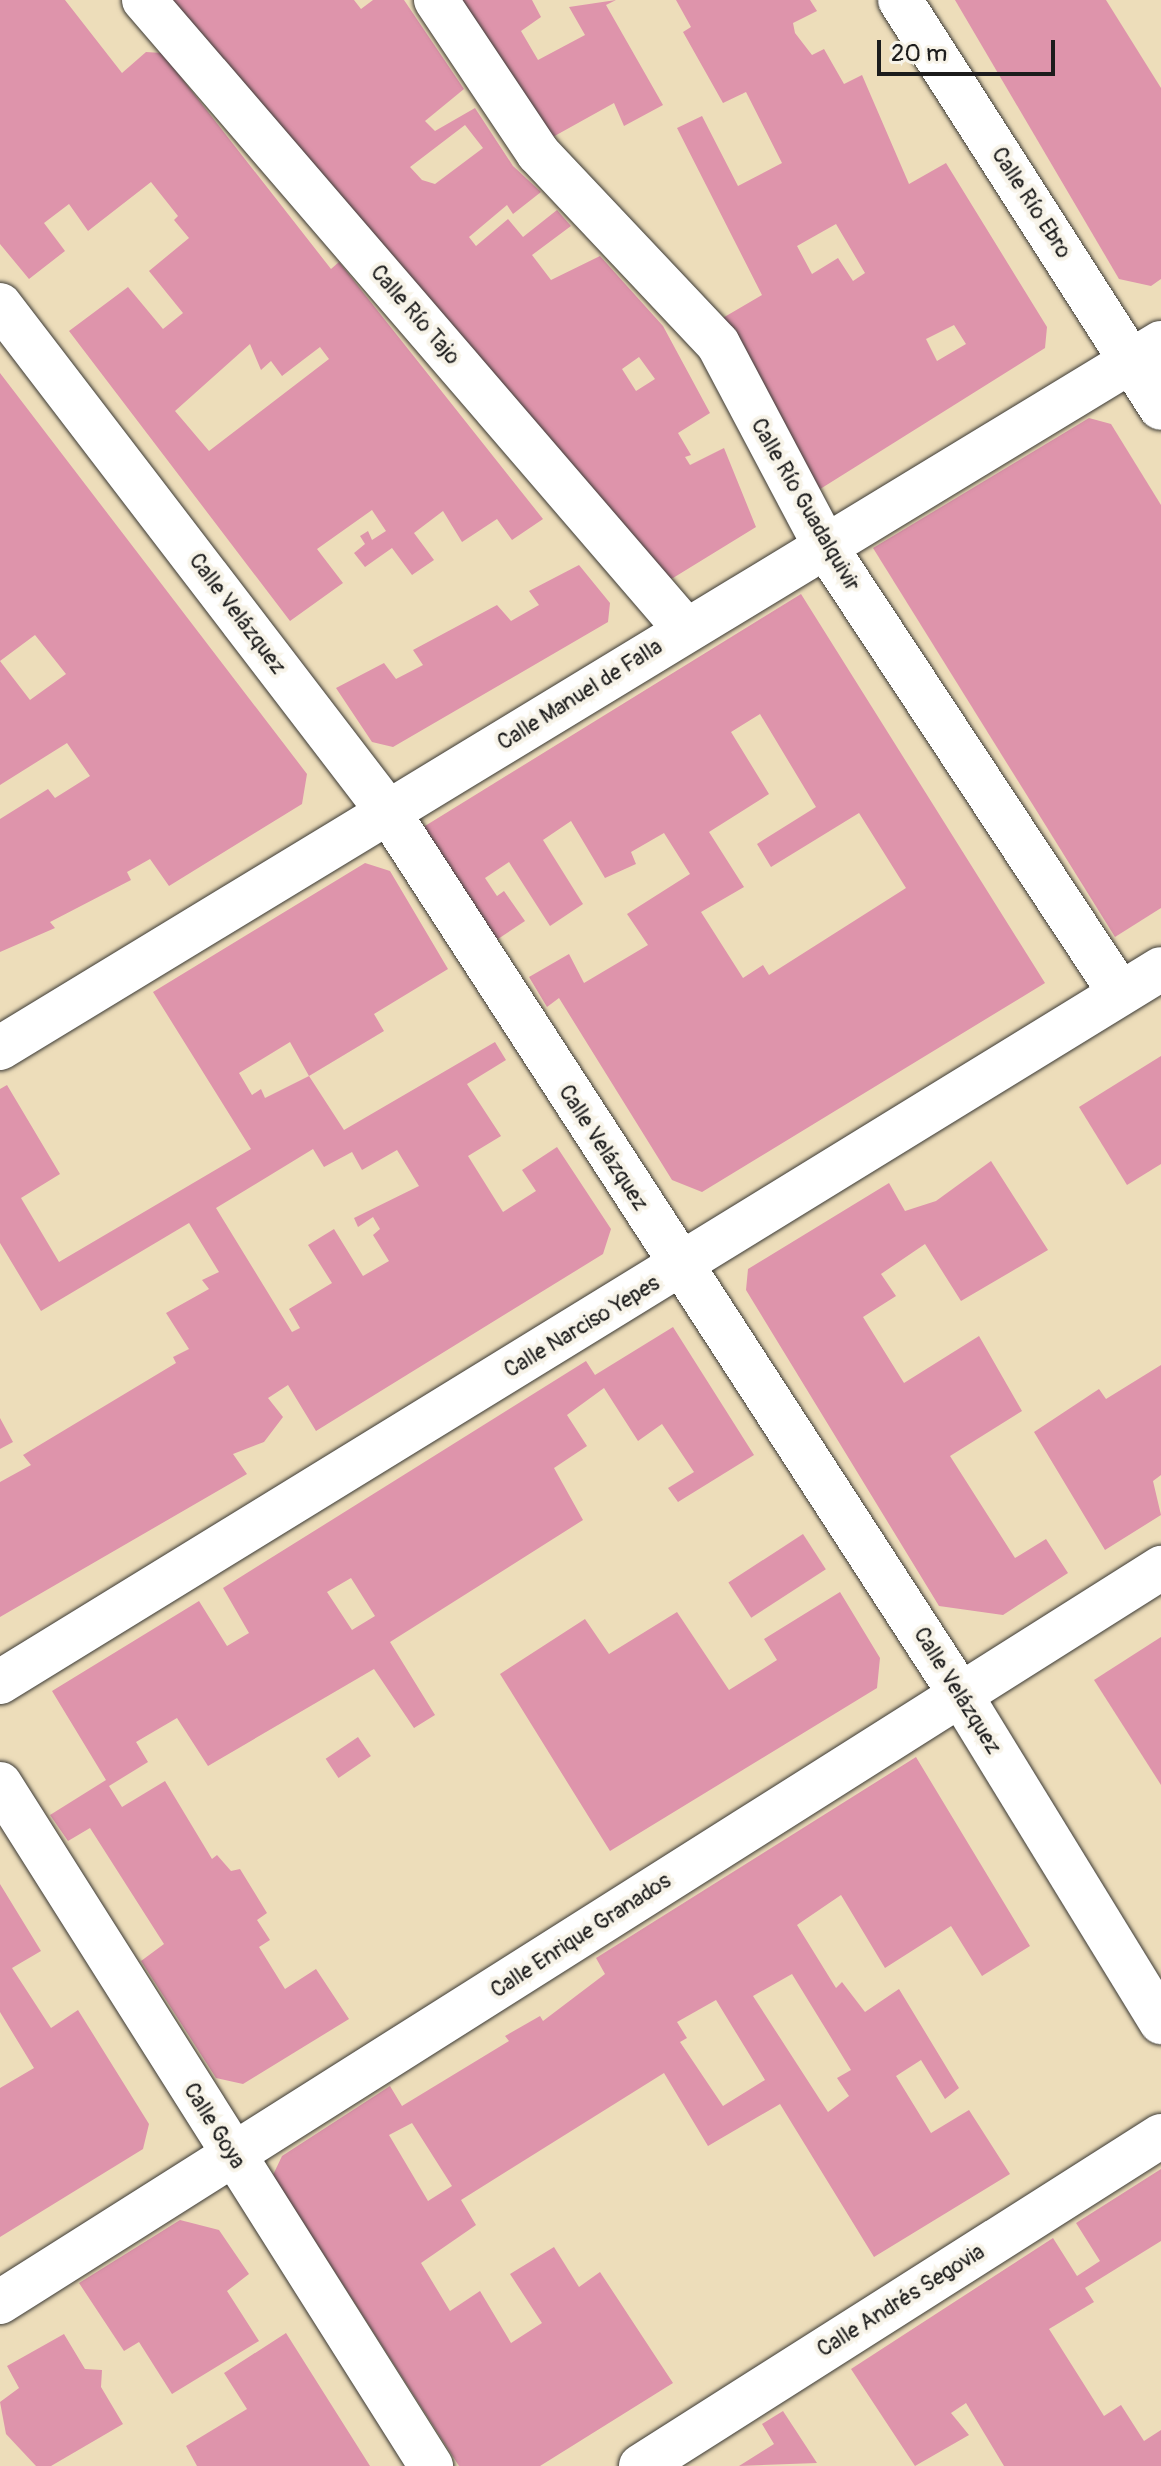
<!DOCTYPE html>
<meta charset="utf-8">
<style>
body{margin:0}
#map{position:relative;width:1161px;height:2466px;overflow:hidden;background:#edddba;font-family:Pangolin,sans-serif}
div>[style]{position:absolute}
.building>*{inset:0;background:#de94ab;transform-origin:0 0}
.roads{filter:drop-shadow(0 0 2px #3b3934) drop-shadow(0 0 2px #3b3934)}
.minor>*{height:44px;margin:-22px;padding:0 22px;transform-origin:22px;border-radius:22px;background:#fff}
span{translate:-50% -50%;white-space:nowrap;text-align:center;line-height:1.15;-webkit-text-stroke:8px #f7f3e8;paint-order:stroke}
.street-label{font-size:22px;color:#1c1c1c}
.scale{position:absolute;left:877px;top:40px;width:178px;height:36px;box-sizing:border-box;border:4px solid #1c1c1c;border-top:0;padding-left:10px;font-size:24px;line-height:28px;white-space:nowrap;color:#1c1c1c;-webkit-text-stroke:6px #f7f3e8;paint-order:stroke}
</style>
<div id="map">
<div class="building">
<i style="clip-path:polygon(evenodd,0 0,65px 0,122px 73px,146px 52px,162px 53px,331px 269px,339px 262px,543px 519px,512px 540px,497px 519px,462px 542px,443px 511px,414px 533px,434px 560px,412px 575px,392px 548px,365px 567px,354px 553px,365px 544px,360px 536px,368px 531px,372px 540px,386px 531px,372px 510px,317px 549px,343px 583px,290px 621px,69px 331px,128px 287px,163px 329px,183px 313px,149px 271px,189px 238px,174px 220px,178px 216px,151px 182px,88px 231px,69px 204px,44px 223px,65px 251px,29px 279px,0 244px,0 0,250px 344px,261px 370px,271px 361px,282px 376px,320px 347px,329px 359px,209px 451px,175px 411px,250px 344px)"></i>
<i style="clip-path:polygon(evenodd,171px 0,354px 0,361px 9px,373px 0,404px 0,464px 89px,425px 121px,435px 131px,475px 108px,513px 166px,541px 192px,513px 214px,507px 205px,469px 237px,476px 246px,508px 219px,523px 237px,557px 210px,571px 226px,532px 255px,551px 280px,600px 256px,663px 326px,710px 413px,678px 433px,691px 455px,685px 457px,690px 465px,724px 448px,756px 527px,673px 578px,656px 580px,171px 0,465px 125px,483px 148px,435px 184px,422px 180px,410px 167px,465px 125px,171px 0,639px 357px,655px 379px,636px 391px,622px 369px,639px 357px)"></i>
<i style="clip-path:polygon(449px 0,532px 0,541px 17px,521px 31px,538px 60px,585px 35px,569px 7px,616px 0,606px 5px,663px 105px,624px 126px,614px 103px,542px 143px)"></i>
<i style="clip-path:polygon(evenodd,676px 0,810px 0,817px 11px,793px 23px,795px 33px,812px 55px,824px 49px,844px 84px,862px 75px,909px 184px,946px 163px,1047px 327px,1045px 348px,817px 491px,721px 319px,762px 295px,677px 128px,702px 116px,738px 186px,782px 163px,746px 92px,723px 103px,683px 32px,691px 27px,676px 0,836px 224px,865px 273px,853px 281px,838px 258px,812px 274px,797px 246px,836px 224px,676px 0,954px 325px,966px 344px,937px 361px,926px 339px,954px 325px)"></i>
<i style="clip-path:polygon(955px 0,1106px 0,1161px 88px,1161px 279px,1151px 286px,1119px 279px)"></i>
<i style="clip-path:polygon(evenodd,0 373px,307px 774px,302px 804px,169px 886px,150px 859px,127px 872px,131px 880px,50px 922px,55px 928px,0 952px,0 819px,48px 789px,55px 798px,90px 776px,67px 743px,0 785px,0 373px,35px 635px,66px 674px,30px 700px,0 661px,35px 635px)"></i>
<i style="clip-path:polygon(1089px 418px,1111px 424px,1161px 505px,1161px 908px,1115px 937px,873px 548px)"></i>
<i style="clip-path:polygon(579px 565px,610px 603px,608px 622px,393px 747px,372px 742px,336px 688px,384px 663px,396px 679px,423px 665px,413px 650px,497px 605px,511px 621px,539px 605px,529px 591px)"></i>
<i style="clip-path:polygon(evenodd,801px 594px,1045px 983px,702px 1192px,672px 1180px,559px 998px,547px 1007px,529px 977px,569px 954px,584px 983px,648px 945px,627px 914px,690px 874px,664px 833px,631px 852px,636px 864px,605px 878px,571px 821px,543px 840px,583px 904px,550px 926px,509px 862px,485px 878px,497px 896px,504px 891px,525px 921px,483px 949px,420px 844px,425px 826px,801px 594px,760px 714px,816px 807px,757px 844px,771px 867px,859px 813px,906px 888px,769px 975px,763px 965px,743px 978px,701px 912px,744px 887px,709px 832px,769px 794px,731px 732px,760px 714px)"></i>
<i style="clip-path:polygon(evenodd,365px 863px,390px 871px,448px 969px,374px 1014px,384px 1031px,309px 1076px,344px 1130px,495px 1042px,506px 1060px,467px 1084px,501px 1136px,468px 1156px,503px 1212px,536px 1191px,522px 1170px,557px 1147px,611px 1229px,603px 1254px,316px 1431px,288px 1385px,268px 1398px,283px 1417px,264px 1442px,233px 1454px,247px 1474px,0 1617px,0 1482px,31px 1465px,23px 1455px,176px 1363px,173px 1357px,189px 1349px,166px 1313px,209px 1289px,202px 1280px,219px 1272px,189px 1223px,41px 1311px,0 1243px,0 1089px,7px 1085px,60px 1174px,21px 1198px,59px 1262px,251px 1149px,153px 992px,365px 863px,290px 1042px,309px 1076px,265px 1098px,261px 1089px,252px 1095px,239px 1073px,290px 1042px,365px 863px,313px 1149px,324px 1167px,352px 1152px,362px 1170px,397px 1150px,419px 1186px,354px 1218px,358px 1227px,373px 1217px,380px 1229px,373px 1235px,389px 1261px,363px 1276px,334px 1229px,308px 1245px,332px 1283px,289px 1309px,300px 1328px,292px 1332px,216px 1208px,313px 1149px)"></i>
<i style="clip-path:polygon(1161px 1056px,1161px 1164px,1127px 1185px,1079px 1107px)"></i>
<i style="clip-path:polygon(991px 1161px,1048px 1250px,961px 1301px,925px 1244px,881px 1274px,896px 1296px,863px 1317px,904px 1383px,979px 1336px,1022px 1411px,950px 1456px,1015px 1558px,1046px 1539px,1068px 1573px,1003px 1615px,939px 1606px,746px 1290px,748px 1269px,889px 1183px,905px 1211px,936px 1201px)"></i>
<i style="clip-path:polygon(evenodd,673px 1327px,754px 1455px,678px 1502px,668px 1488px,694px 1472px,662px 1424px,638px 1441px,604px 1388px,567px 1415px,587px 1446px,554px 1468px,583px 1520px,390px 1642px,435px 1715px,414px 1728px,374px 1669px,208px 1766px,177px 1718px,136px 1742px,148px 1762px,109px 1786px,122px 1807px,165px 1781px,212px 1859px,217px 1855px,231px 1871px,240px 1869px,267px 1913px,257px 1920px,270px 1940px,259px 1947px,285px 1989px,316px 1969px,349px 2019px,243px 2084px,216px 2078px,141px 1961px,164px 1944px,90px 1828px,68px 1841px,50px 1815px,106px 1780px,52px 1691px,199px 1601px,227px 1646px,249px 1633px,223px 1588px,586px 1361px,595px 1375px,673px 1327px,351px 1578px,375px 1616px,352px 1630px,327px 1592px,351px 1578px)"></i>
<i style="clip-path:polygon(1161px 1365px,1161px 1475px,1153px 1481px,1161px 1515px,1105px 1550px,1034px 1432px,1099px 1389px,1106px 1399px)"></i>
<i style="clip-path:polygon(0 1418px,13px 1442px,0 1449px)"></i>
<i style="left:803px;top:1534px;width:42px;height:89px;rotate:57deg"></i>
<i style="clip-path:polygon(840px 1592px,880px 1658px,877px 1688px,610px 1851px,500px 1674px,585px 1619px,609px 1654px,677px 1612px,729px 1690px,777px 1660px,764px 1639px)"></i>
<i style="clip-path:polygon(1161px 1637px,1161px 1785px,1094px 1680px)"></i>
<i style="left:358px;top:1737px;width:23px;height:39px;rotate:56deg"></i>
<i style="clip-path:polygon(evenodd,916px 1757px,1030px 1946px,982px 1976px,951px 1926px,885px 1968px,841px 1895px,797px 1925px,836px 1988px,842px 1982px,865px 2012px,899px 1989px,959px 2088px,945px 2099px,921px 2060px,896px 2076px,931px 2133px,969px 2110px,1010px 2174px,874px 2257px,780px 2104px,708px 2146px,664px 2073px,461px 2200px,476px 2225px,421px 2263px,450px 2311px,480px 2291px,511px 2343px,542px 2323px,510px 2274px,554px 2247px,579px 2287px,600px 2272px,673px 2383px,540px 2466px,459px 2466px,273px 2175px,282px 2156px,390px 2086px,402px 2106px,509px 2041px,505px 2036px,540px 2016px,543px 2021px,605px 1974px,596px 1958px,916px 1757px,792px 1974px,851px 2070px,837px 2078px,849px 2096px,828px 2112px,753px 1996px,792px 1974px,916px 1757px,716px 2000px,765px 2080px,723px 2106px,680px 2042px,687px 2038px,677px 2022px,716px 2000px,916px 1757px,412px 2123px,452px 2186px,428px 2201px,389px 2135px,412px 2123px)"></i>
<i style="clip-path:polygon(0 1884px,41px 1951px,12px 1968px,51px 2028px,78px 2010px,149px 2124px,143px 2149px,0 2237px,0 2088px,34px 2068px,0 2012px)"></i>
<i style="clip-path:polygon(1161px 2169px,1161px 2241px,1085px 2288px,1094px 2302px,1049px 2329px,1104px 2416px,1121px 2405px,1144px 2441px,1161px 2430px,1161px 2466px,1004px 2466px,966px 2403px,951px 2413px,969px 2435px,915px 2466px,851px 2369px,1053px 2238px,1077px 2276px,1100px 2261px,1076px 2223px)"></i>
<i style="clip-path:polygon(180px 2220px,219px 2230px,249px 2274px,227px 2291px,259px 2341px,172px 2394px,139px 2342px,124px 2351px,79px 2283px)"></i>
<i style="clip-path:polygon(286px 2333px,370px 2466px,197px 2466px,186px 2446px,247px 2409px,224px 2373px)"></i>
<i style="clip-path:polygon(64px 2334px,85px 2369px,102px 2370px,101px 2387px,123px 2424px,51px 2466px,36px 2466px,6px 2434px,0 2402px,19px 2388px,7px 2366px)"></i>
<i style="clip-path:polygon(783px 2411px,817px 2463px,739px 2466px,774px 2444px,762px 2424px)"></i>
</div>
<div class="roads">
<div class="minor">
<i style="left:144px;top:0;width:831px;rotate:49.29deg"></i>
<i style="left:436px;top:0;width:184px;rotate:56.3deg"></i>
<i style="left:538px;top:153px;width:262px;rotate:46.7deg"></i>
<i style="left:718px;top:344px;width:229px;rotate:62.1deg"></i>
<i style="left:825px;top:546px;width:536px;rotate:56.58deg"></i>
<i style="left:900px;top:0;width:484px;rotate:57.4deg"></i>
<i style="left:0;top:305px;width:640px;rotate:52.56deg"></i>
<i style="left:389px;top:813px;width:1050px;rotate:57.05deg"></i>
<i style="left:960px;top:1694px;width:385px;rotate:58.5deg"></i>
<i style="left:0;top:1048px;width:1358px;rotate:-31.27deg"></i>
<i style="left:0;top:1682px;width:1362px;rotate:-31.56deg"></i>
<i style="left:0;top:1784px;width:807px;rotate:57.71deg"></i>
<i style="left:0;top:2302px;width:1374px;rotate:-32.3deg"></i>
<i style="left:641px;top:2466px;width:616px;rotate:-32.4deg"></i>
</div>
</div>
<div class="street-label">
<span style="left:1031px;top:203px;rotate:57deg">Calle Río Ebro</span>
<span style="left:415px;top:315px;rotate:49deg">Calle Río Tajo</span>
<span style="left:805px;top:505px;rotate:60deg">Calle Río Guadalquivir</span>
<span style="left:237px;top:614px;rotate:53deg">Calle Velázquez</span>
<span style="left:580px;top:695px;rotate:-32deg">Calle Manuel de Falla</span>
<span style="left:603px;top:1148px;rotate:57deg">Calle Velázquez</span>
<span style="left:582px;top:1327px;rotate:-31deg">Calle Narciso Yepes</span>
<span style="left:957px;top:1691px;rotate:58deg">Calle Velázquez</span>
<span style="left:581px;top:1936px;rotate:-33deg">Calle Enrique Granados</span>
<span style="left:214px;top:2126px;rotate:58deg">Calle Goya</span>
<span style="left:901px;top:2301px;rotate:-32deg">Calle Andrés Segovia</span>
</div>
<div class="scale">20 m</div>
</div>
